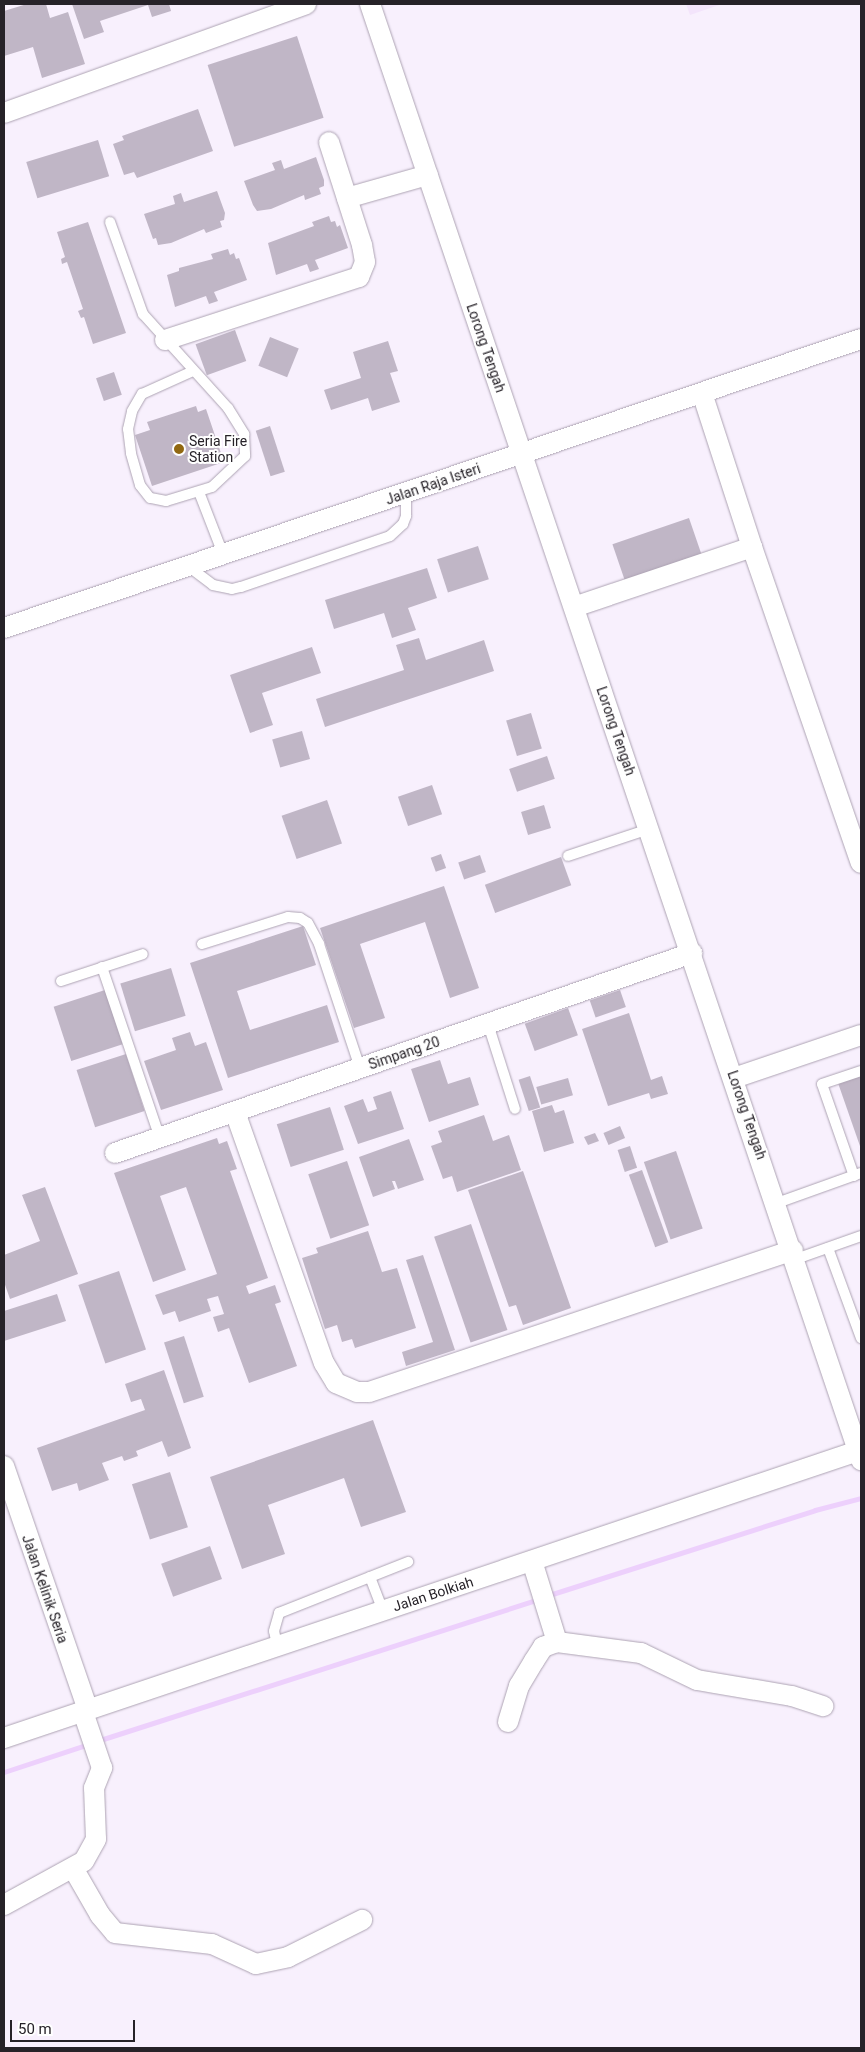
<!DOCTYPE html>
<style>
body{margin:0}
#map{position:relative;width:865px;height:2052px;overflow:hidden;background:#f8f0fd;font-family:Roboto,sans-serif}
div>[style]{position:absolute}
.built>*{inset:0;background:#f3e4fb}
.stream>*{height:5px;margin:-2.5px;padding:0 2.5px;transform-origin:2.5px;border-radius:2.5px;background:#edd0fc}
.building>*{inset:0;background:#c0b6c6;transform-origin:0 0}
.roads{filter:drop-shadow(0 0 1px #ada3b3) drop-shadow(0 0 1px #ada3b3)}
.service>*{height:10px;margin:-5px;padding:0 5px;transform-origin:5px;border-radius:5px;background:#fff}
.minor>*{height:20px;margin:-10px;padding:0 10px;transform-origin:10px;border-radius:10px;background:#fff}
.dots>*{width:14px;height:14px;translate:-50% -50%;box-sizing:border-box;border:2px solid #fff;border-radius:50%}
span{translate:-50% -50%;white-space:nowrap;text-align:center;line-height:1.15;-webkit-text-stroke:4px #fff;paint-order:stroke}
.street-label{font-size:14px;color:#262228}
.poi-label{font-size:14px;color:#262228}
.left{translate:0 -50%;text-align:left}
.frame{position:absolute;inset:0;border:5px solid #262228;pointer-events:none}
.scale{position:absolute;left:10px;top:2020px;width:125px;height:22px;box-sizing:border-box;border:2px solid #262228;border-top:0;padding-left:6px;font-size:15px;line-height:18px;white-space:nowrap;color:#262228;-webkit-text-stroke:4px #fff;paint-order:stroke}
</style>
<div id="map">
<div class="built">
<i style="clip-path:polygon(686px 4px,722px 4px,690px 15px)"></i>
</div>
<div class="stream">
<i style="left:546px;top:1596px;width:282px;rotate:-17.7deg"></i>
<i style="left:815px;top:1510px;width:48px;rotate:-14.6deg"></i>
<i style="left:97px;top:1741px;width:463px;rotate:-17.8deg"></i>
<i style="left:4px;top:1772px;width:89px;rotate:-18.2deg"></i>
</div>
<div class="building">
<i style="clip-path:polygon(27px 4px,46px 4px,50px 18px,68px 12px,85px 64px,42px 78px,33px 47px,4px 56px,4px 11px)"></i>
<i style="clip-path:polygon(72px 4px,169px 4px,171px 11px,152px 17px,148px 5px,100px 21px,104px 32px,84px 39px)"></i>
<i style="left:297px;top:36px;width:86px;height:94px;rotate:72deg"></i>
<i style="clip-path:polygon(198px 109px,213px 151px,137px 178px,134px 172px,124px 175px,113px 144px,124px 140px,122px 136px)"></i>
<i style="left:98px;top:140px;width:38px;height:75px;rotate:73deg"></i>
<i style="clip-path:polygon(316px 157px,324px 180px,324px 186px,319px 188px,321px 194px,305px 200px,304px 195px,271px 209px,257px 211px,253px 205px,244px 181px,275px 170px,272px 163px,281px 160px,284px 169px)"></i>
<i style="clip-path:polygon(217px 191px,225px 213px,224px 220px,220px 221px,222px 227px,206px 233px,204px 229px,171px 243px,158px 245px,156px 238px,153px 239px,144px 214px,175px 204px,173px 196px,181px 193px,184px 202px)"></i>
<i style="clip-path:polygon(329px 216px,331px 222px,335px 221px,337px 227px,340px 225px,348px 248px,315px 260px,319px 269px,310px 272px,307px 264px,276px 275px,268px 243px,314px 226px,312px 222px)"></i>
<i style="clip-path:polygon(88px 222px,126px 333px,93px 344px,84px 317px,81px 318px,78px 311px,83px 309px,67px 262px,62px 264px,61px 259px,65px 257px,57px 232px)"></i>
<i style="clip-path:polygon(228px 249px,230px 255px,234px 253px,236px 259px,239px 258px,247px 280px,214px 292px,218px 301px,209px 304px,206px 296px,175px 307px,167px 275px,179px 271px,179px 268px,213px 259px,211px 254px)"></i>
<i style="left:235px;top:330px;width:33px;height:42px;rotate:70deg"></i>
<i style="left:270px;top:337px;width:31px;height:31px;rotate:22deg"></i>
<i style="clip-path:polygon(388px 341px,398px 371px,390px 373px,400px 402px,372px 411px,368px 398px,331px 410px,324px 390px,361px 378px,353px 352px)"></i>
<i style="left:114px;top:372px;width:24px;height:19px;rotate:71deg"></i>
<i style="clip-path:polygon(196px 406px,198px 412px,206px 409px,224px 462px,152px 486px,135px 435px,150px 430px,147px 422px)"></i>
<i style="left:270px;top:426px;width:48px;height:15px;rotate:72deg"></i>
<i style="left:689px;top:518px;width:39px;height:81px;rotate:71deg"></i>
<i style="left:478px;top:546px;width:35px;height:43px;rotate:72deg"></i>
<i style="clip-path:polygon(427px 568px,437px 598px,408px 608px,416px 630px,392px 638px,384px 613px,334px 629px,325px 600px)"></i>
<i style="clip-path:polygon(419px 638px,426px 660px,484px 640px,494px 671px,325px 727px,316px 699px,404px 670px,396px 645px)"></i>
<i style="clip-path:polygon(312px 647px,321px 673px,262px 693px,273px 725px,250px 733px,230px 675px)"></i>
<i style="left:531px;top:713px;width:37px;height:26px;rotate:73deg"></i>
<i style="left:302px;top:731px;width:29px;height:31px;rotate:74deg"></i>
<i style="left:547px;top:756px;width:24px;height:40px;rotate:71deg"></i>
<i style="left:432px;top:785px;width:31px;height:36px;rotate:71deg"></i>
<i style="left:327px;top:800px;width:46px;height:48px;rotate:71deg"></i>
<i style="left:544px;top:805px;width:24px;height:24px;rotate:73deg"></i>
<i style="left:441px;top:854px;width:15px;height:11px;rotate:70deg"></i>
<i style="left:480px;top:855px;width:18px;height:23px;rotate:71deg"></i>
<i style="left:561px;top:857px;width:30px;height:81px;rotate:70deg"></i>
<i style="clip-path:polygon(444px 886px,479px 988px,450px 998px,425px 922px,360px 944px,385px 1018px,354px 1028px,320px 928px)"></i>
<i style="clip-path:polygon(303px 926px,316px 965px,237px 991px,250px 1030px,327px 1005px,339px 1042px,228px 1078px,190px 963px)"></i>
<i style="left:171px;top:968px;width:50px;height:53px;rotate:73deg"></i>
<i style="left:105px;top:990px;width:57px;height:54px;rotate:72deg"></i>
<i style="left:620px;top:990px;width:18px;height:32px;rotate:71deg"></i>
<i style="left:568px;top:1008px;width:29px;height:46px;rotate:70deg"></i>
<i style="clip-path:polygon(629px 1013px,651px 1080px,662px 1076px,668px 1094px,651px 1099px,649px 1093px,608px 1106px,582px 1029px)"></i>
<i style="clip-path:polygon(190px 1032px,195px 1046px,206px 1042px,223px 1090px,161px 1110px,144px 1061px,176px 1050px,172px 1038px)"></i>
<i style="left:126px;top:1054px;width:60px;height:52px;rotate:72deg"></i>
<i style="clip-path:polygon(440px 1060px,448px 1084px,470px 1077px,479px 1105px,429px 1122px,411px 1069px)"></i>
<i style="left:530px;top:1076px;width:33px;height:12px;rotate:72deg"></i>
<i style="clip-path:polygon(861px 1076px,861px 1149px,838px 1083px)"></i>
<i style="left:568px;top:1078px;width:18px;height:33px;rotate:74deg"></i>
<i style="clip-path:polygon(391px 1091px,404px 1129px,358px 1144px,344px 1106px,363px 1099px,368px 1112px,377px 1109px,373px 1097px)"></i>
<i style="clip-path:polygon(552px 1105px,555px 1113px,564px 1110px,574px 1143px,544px 1152px,532px 1111px)"></i>
<i style="left:330px;top:1107px;width:45px;height:56px;rotate:72deg"></i>
<i style="clip-path:polygon(484px 1115px,493px 1141px,509px 1135px,521px 1170px,457px 1192px,452px 1176px,443px 1179px,431px 1146px,442px 1142px,438px 1131px)"></i>
<i style="left:620px;top:1126px;width:13px;height:18px;rotate:67deg"></i>
<i style="clip-path:polygon(595px 1133px,599px 1141px,588px 1145px,584px 1137px)"></i>
<i style="clip-path:polygon(217px 1138px,219px 1144px,227px 1141px,237px 1169px,230px 1171px,268px 1278px,246px 1286px,249px 1294px,275px 1285px,281px 1302px,275px 1304px,297px 1366px,249px 1383px,229px 1328px,218px 1332px,213px 1317px,224px 1314px,218px 1296px,207px 1299px,211px 1311px,179px 1322px,175px 1311px,163px 1315px,155px 1295px,217px 1274px,186px 1187px,160px 1196px,186px 1270px,153px 1282px,114px 1173px)"></i>
<i style="clip-path:polygon(409px 1139px,424px 1180px,398px 1189px,395px 1181px,392px 1181px,395px 1189px,373px 1197px,359px 1157px)"></i>
<i style="left:630px;top:1146px;width:23px;height:13px;rotate:72deg"></i>
<i style="left:676px;top:1151px;width:82px;height:34px;rotate:71deg"></i>
<i style="left:347px;top:1161px;width:68px;height:41px;rotate:71deg"></i>
<i style="left:642px;top:1170px;width:77px;height:14px;rotate:70deg"></i>
<i style="clip-path:polygon(523px 1171px,571px 1308px,523px 1325px,516px 1305px,509px 1307px,468px 1190px)"></i>
<i style="clip-path:polygon(45px 1187px,78px 1274px,10px 1299px,4px 1282px,4px 1255px,40px 1241px,22px 1195px)"></i>
<i style="left:471px;top:1224px;width:112px;height:39px;rotate:71deg"></i>
<i style="clip-path:polygon(368px 1231px,382px 1272px,397px 1268px,416px 1328px,355px 1348px,352px 1339px,342px 1342px,337px 1325px,325px 1329px,302px 1258px,318px 1253px,316px 1248px)"></i>
<i style="clip-path:polygon(423px 1255px,455px 1350px,406px 1366px,402px 1352px,433px 1342px,406px 1260px)"></i>
<i style="left:119px;top:1271px;width:83px;height:43px;rotate:71deg"></i>
<i style="clip-path:polygon(57px 1294px,66px 1321px,4px 1341px,4px 1311px)"></i>
<i style="left:184px;top:1336px;width:64px;height:21px;rotate:72deg"></i>
<i style="clip-path:polygon(164px 1370px,191px 1448px,168px 1457px,162px 1441px,136px 1451px,138px 1456px,124px 1461px,122px 1456px,102px 1463px,109px 1480px,79px 1491px,77px 1483px,52px 1491px,37px 1448px,145px 1410px,141px 1399px,131px 1402px,125px 1384px)"></i>
<i style="clip-path:polygon(373px 1420px,406px 1512px,361px 1527px,344px 1478px,268px 1505px,285px 1554px,242px 1569px,210px 1477px)"></i>
<i style="left:170px;top:1472px;width:58px;height:40px;rotate:72deg"></i>
<i style="left:210px;top:1546px;width:35px;height:52px;rotate:70deg"></i>
</div>
<div class="roads">
<div class="service">
<i style="left:110px;top:222px;width:98px;rotate:70.3deg"></i>
<i style="left:143px;top:314px;width:127px;rotate:47.9deg"></i>
<i style="left:228px;top:408px;width:31px;rotate:58deg"></i>
<i style="left:244px;top:434px;width:22px;rotate:87deg"></i>
<i style="left:245px;top:456px;width:45px;rotate:136.8deg"></i>
<i style="left:212px;top:487px;width:48px;rotate:163.1deg"></i>
<i style="left:166px;top:501px;width:16px;rotate:-169deg"></i>
<i style="left:150px;top:498px;width:16px;rotate:-128deg"></i>
<i style="left:140px;top:485px;width:33px;rotate:-106deg"></i>
<i style="left:131px;top:453px;width:24px;rotate:-97deg"></i>
<i style="left:128px;top:429px;width:18px;rotate:-77deg"></i>
<i style="left:132px;top:411px;width:20px;rotate:-60deg"></i>
<i style="left:142px;top:394px;width:56px;rotate:-24.3deg"></i>
<i style="left:199px;top:492px;width:66px;rotate:68.8deg"></i>
<i style="left:188px;top:566px;width:31px;rotate:37deg"></i>
<i style="left:213px;top:585px;width:19px;rotate:12deg"></i>
<i style="left:232px;top:589px;width:9px;rotate:-13deg"></i>
<i style="left:241px;top:587px;width:157px;rotate:-18.9deg"></i>
<i style="left:390px;top:536px;width:18px;rotate:-43deg"></i>
<i style="left:403px;top:524px;width:9px;rotate:-69deg"></i>
<i style="left:406px;top:516px;width:23px;rotate:-90deg"></i>
<i style="left:568px;top:856px;width:85px;rotate:-18.4deg"></i>
<i style="left:202px;top:944px;width:90px;rotate:-17.4deg"></i>
<i style="left:288px;top:917px;width:12px;rotate:5deg"></i>
<i style="left:300px;top:918px;width:9px;rotate:32deg"></i>
<i style="left:308px;top:923px;width:24px;rotate:62deg"></i>
<i style="left:319px;top:944px;width:131px;rotate:71.7deg"></i>
<i style="left:102px;top:967px;width:181px;rotate:71.3deg"></i>
<i style="left:61px;top:981px;width:86px;rotate:-18.2deg"></i>
<i style="left:488px;top:1024px;width:89px;rotate:72.4deg"></i>
<i style="left:854px;top:1176px;width:97px;rotate:-109.2deg"></i>
<i style="left:822px;top:1084px;width:41px;rotate:-18.4deg"></i>
<i style="left:777px;top:1203px;width:89px;rotate:-19.7deg"></i>
<i style="left:828px;top:1248px;width:96px;rotate:69.9deg"></i>
<i style="left:796px;top:1259px;width:69px;rotate:-19.5deg"></i>
<i style="left:370px;top:1577px;width:36px;rotate:69deg"></i>
<i style="left:277px;top:1645px;width:14px;rotate:-102deg"></i>
<i style="left:274px;top:1631px;width:19px;rotate:-74deg"></i>
<i style="left:279px;top:1613px;width:139px;rotate:-21.6deg"></i>
</div>
<div class="minor">
<i style="left:370px;top:4px;width:1537px;rotate:71.36deg"></i>
<i style="left:4px;top:113px;width:321px;rotate:-19.8deg"></i>
<i style="left:347px;top:198px;width:84px;rotate:-15.9deg"></i>
<i style="left:165px;top:340px;width:204px;rotate:-18deg"></i>
<i style="left:359px;top:277px;width:16px;rotate:-68deg"></i>
<i style="left:365px;top:262px;width:17px;rotate:-100deg"></i>
<i style="left:362px;top:245px;width:108px;rotate:-107.8deg"></i>
<i style="left:702px;top:393px;width:162px;rotate:72deg"></i>
<i style="left:752px;top:547px;width:334px;rotate:71deg"></i>
<i style="left:574px;top:607px;width:188px;rotate:-18.6deg"></i>
<i style="left:4px;top:628px;width:904px;rotate:-18.64deg"></i>
<i style="left:734px;top:1078px;width:134px;rotate:-18.7deg"></i>
<i style="left:235px;top:1112px;width:266px;rotate:70.5deg"></i>
<i style="left:324px;top:1363px;width:23px;rotate:59deg"></i>
<i style="left:336px;top:1383px;width:23px;rotate:23deg"></i>
<i style="left:357px;top:1392px;width:12px"></i>
<i style="left:369px;top:1392px;width:447px;rotate:-18.5deg"></i>
<i style="left:115px;top:1153px;width:611px;rotate:-19.12deg"></i>
<i style="left:4px;top:1466px;width:258px;rotate:71deg"></i>
<i style="left:532px;top:1561px;width:85px;rotate:72.8deg"></i>
<i style="left:508px;top:1722px;width:38px;rotate:-73deg"></i>
<i style="left:519px;top:1686px;width:29px;rotate:-59deg"></i>
<i style="left:534px;top:1661px;width:17px;rotate:-57deg"></i>
<i style="left:543px;top:1647px;width:15px;rotate:-20deg"></i>
<i style="left:557px;top:1642px;width:85px;rotate:7.5deg"></i>
<i style="left:641px;top:1653px;width:62px;rotate:25.7deg"></i>
<i style="left:697px;top:1680px;width:96px;rotate:9.6deg"></i>
<i style="left:792px;top:1696px;width:33px;rotate:18deg"></i>
<i style="left:4px;top:1738px;width:904px;rotate:-18.58deg"></i>
<i style="left:73px;top:1868px;width:54px;rotate:60.1deg"></i>
<i style="left:100px;top:1915px;width:23px;rotate:50deg"></i>
<i style="left:115px;top:1933px;width:98px;rotate:6.5deg"></i>
<i style="left:212px;top:1944px;width:48px;rotate:24.4deg"></i>
<i style="left:256px;top:1964px;width:33px;rotate:-12deg"></i>
<i style="left:288px;top:1957px;width:83px;rotate:-26.6deg"></i>
<i style="left:4px;top:1905px;width:91px;rotate:-28.8deg"></i>
<i style="left:84px;top:1861px;width:25px;rotate:-61deg"></i>
<i style="left:96px;top:1839px;width:51px;rotate:-92.2deg"></i>
<i style="left:94px;top:1788px;width:22px;rotate:-68deg"></i>
<i style="left:102px;top:1768px;width:59px;rotate:-108.7deg"></i>
</div>
</div>
<div class="dots">
<i style="left:179px;top:449px;background:#916811"></i>
</div>
<div class="street-label">
<span style="left:486px;top:348px;rotate:71deg">Lorong Tengah</span>
<span style="left:433px;top:484px;rotate:-19deg">Jalan Raja Isteri</span>
<span style="left:616px;top:731px;rotate:71deg">Lorong Tengah</span>
<span style="left:404px;top:1053px;rotate:-19deg">Simpang 20</span>
<span style="left:747px;top:1115px;rotate:71deg">Lorong Tengah</span>
<span style="left:45px;top:1589px;rotate:71deg">Jalan Kelinik Seria</span>
<span style="left:433px;top:1594px;rotate:-18deg">Jalan Bolkiah</span>
</div>
<div class="poi-label">
<span class="left" style="left:189px;top:449px">Seria Fire<br>Station</span>
</div>
<div class="frame"></div>
<div class="scale">50 m</div>
</div>
